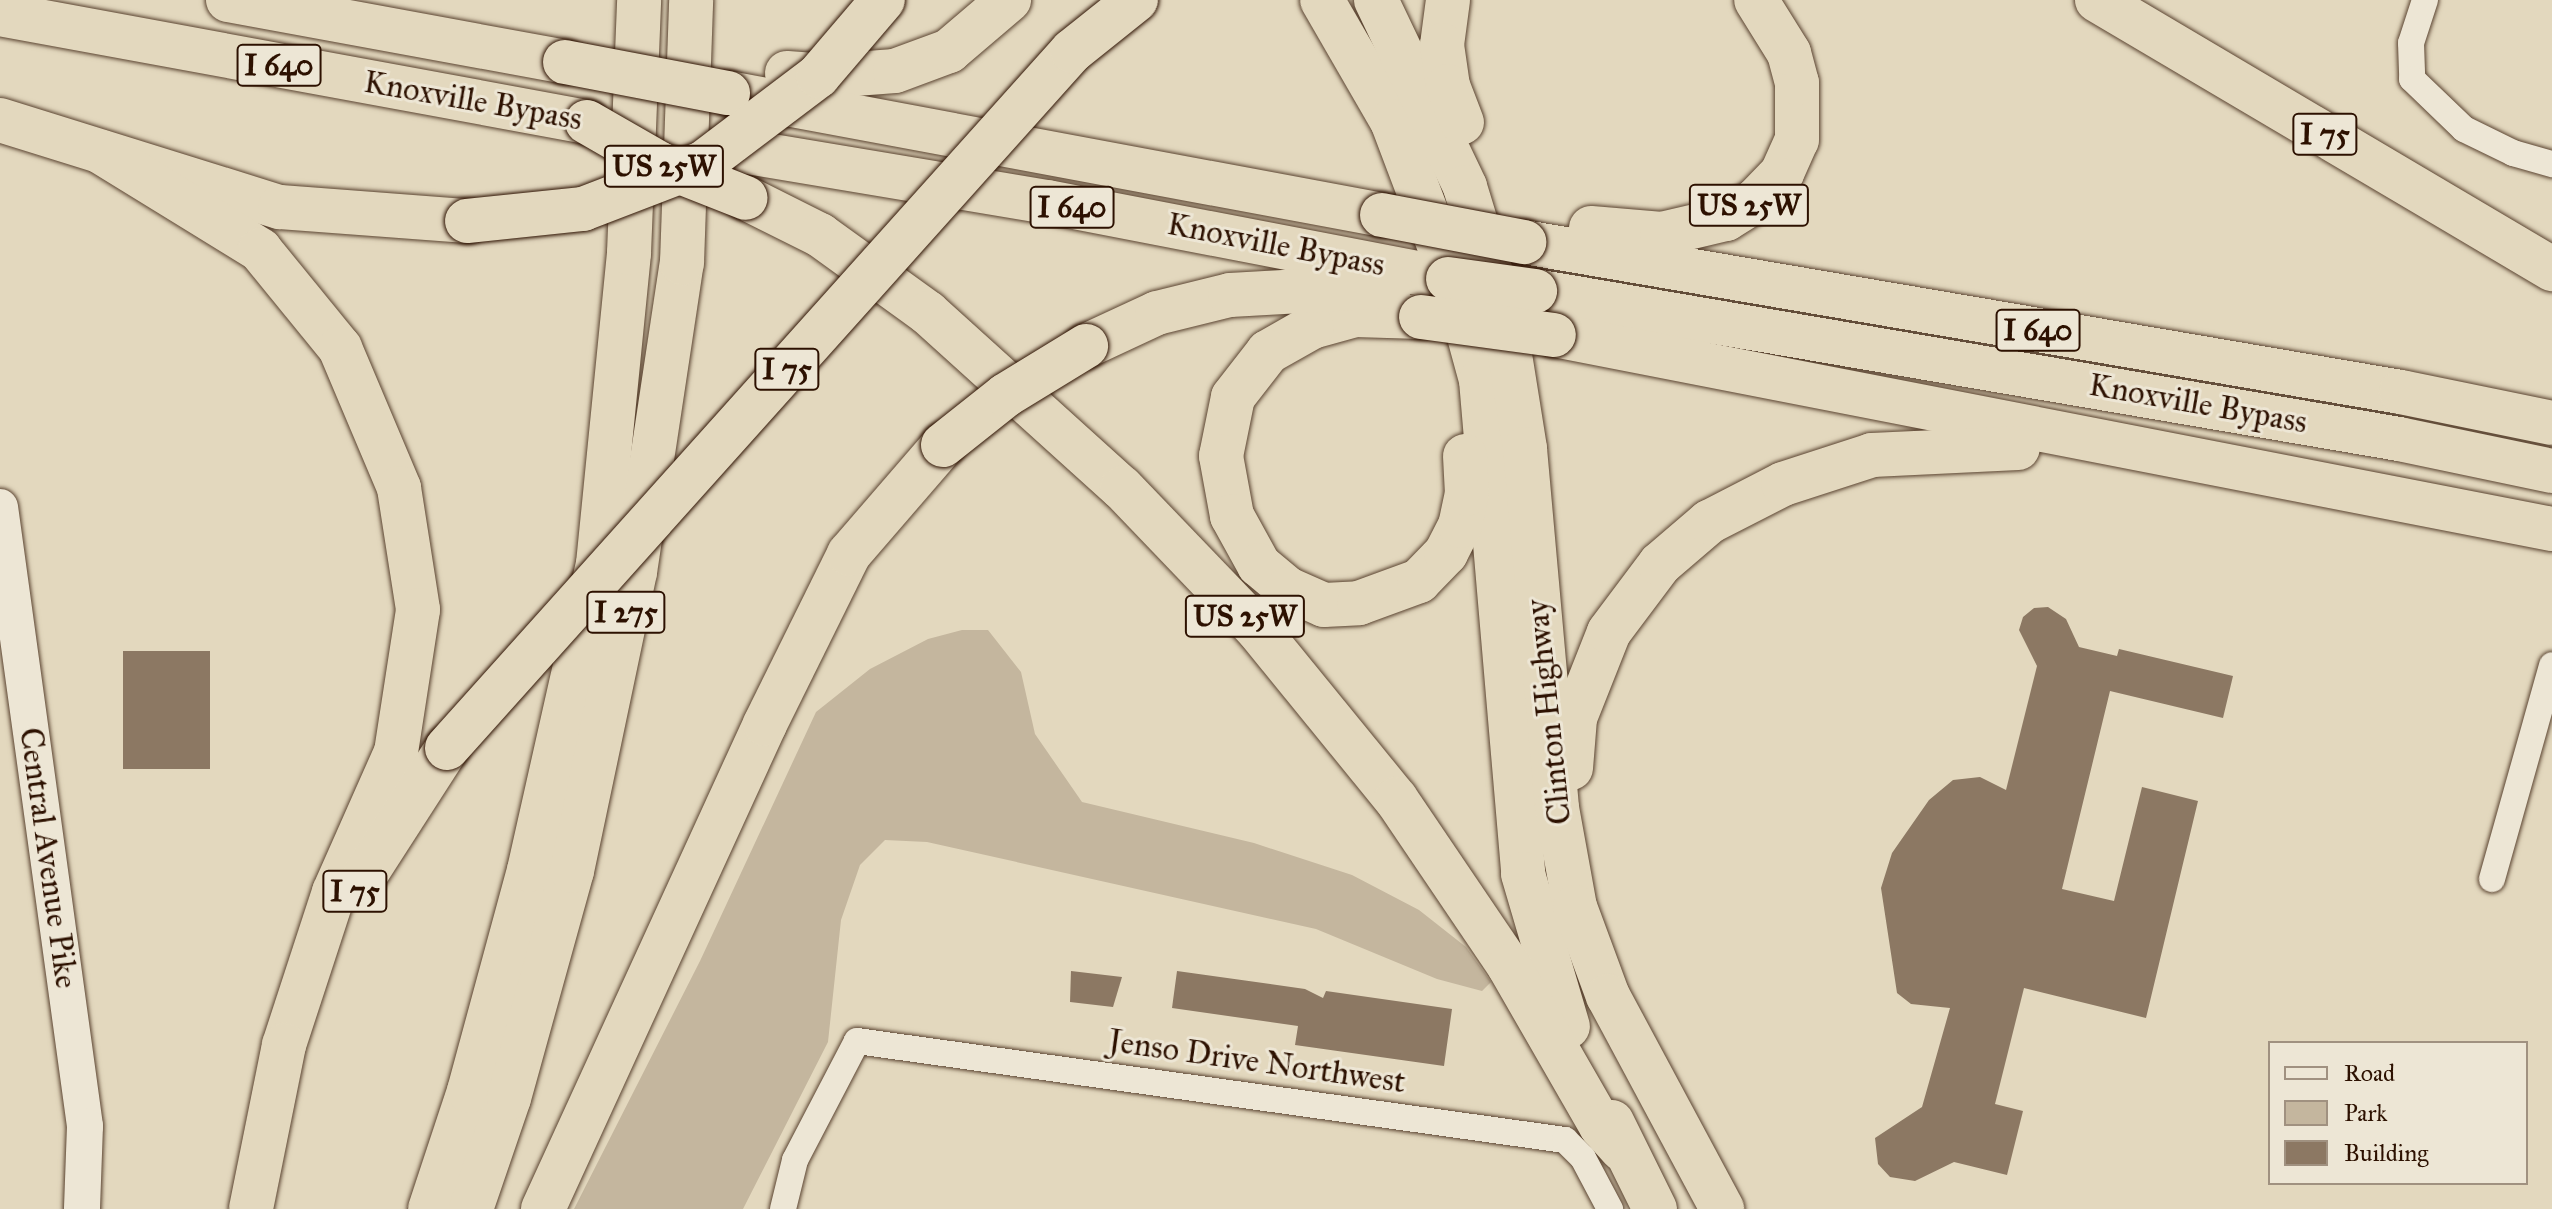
<!DOCTYPE html>
<style>
body{margin:0}
#map{position:relative;width:2552px;height:1209px;overflow:hidden;background:#e3d8be;font-family:"IM FELL Great Primer",serif}
div>[style]{position:absolute}
.green>*{inset:0;background:#c4b69e}
.building>*{inset:0;background:#8c7863;transform-origin:0 0}
.roads{filter:drop-shadow(0 0 2px #5a4330) drop-shadow(0 0 2px #5a4330)}
.street>*{height:26px;margin:-13px;padding:0 13px;transform-origin:13px;border-radius:13px;background:#ede6d5}
.secondary>*{height:36px;margin:-18px;padding:0 18px;transform-origin:18px;border-radius:18px;background:#ede6d5}
.highway>*{height:44px;margin:-22px;padding:0 22px;transform-origin:22px;border-radius:22px;background:#e3d8be}
.bridges{filter:drop-shadow(0 0 2px #2d1101) drop-shadow(0 0 2px #2d1101)}
.highway-bridge>*{height:44px;margin:-22px;padding:0 22px;transform-origin:22px;border-radius:22px;background:#e3d8be}
span{translate:-50% -50%;white-space:nowrap;text-align:center;line-height:1.15;-webkit-text-stroke:6px #ede6d5;paint-order:stroke}
.shield-label span{padding:2px 6px;background:#ede6d5;border:2px solid;border-radius:6px;-webkit-text-stroke-width:0}
.shield-label{font-size:30px;color:#2d1101;font-weight:700}
.street-label{font-size:32px;color:#2d1101}
.legend{position:absolute;left:2268px;top:1041px;width:260px;height:144px;box-sizing:border-box;background:#ede6d5;border:2px solid #a09180;margin:0;padding:10px 14px;list-style:none;font-size:24px;color:#2d1101}
.legend li{display:flex;align-items:center;gap:16px;height:40px}
.legend b{width:40px;border:2px solid #a09180}
</style>
<div id="map">
<div class="green">
<i style="clip-path:polygon(962px 630px,988px 630px,1021px 672px,1035px 734px,1082px 802px,1254px 843px,1352px 875px,1419px 910px,1466px 947px,1491px 982px,1482px 991px,1437px 979px,1316px 929px,927px 842px,885px 840px,860px 865px,841px 920px,828px 1042px,743px 1209px,574px 1209px,700px 961px,816px 712px,870px 669px,928px 639px)"></i>
</div>
<div class="building">
<i style="clip-path:polygon(2048px 607px,2066px 619px,2079px 647px,2117px 656px,2119px 649px,2233px 676px,2223px 718px,2110px 691px,2062px 889px,2114px 901px,2142px 787px,2198px 801px,2146px 1018px,2024px 988px,1995px 1104px,2023px 1111px,2007px 1175px,1954px 1162px,1915px 1181px,1890px 1177px,1878px 1164px,1875px 1138px,1922px 1107px,1950px 1008px,1911px 1004px,1897px 993px,1881px 888px,1892px 853px,1929px 800px,1953px 780px,1980px 777px,2006px 790px,2037px 666px,2019px 630px,2023px 617px,2034px 608px)"></i>
<i style="left:210px;top:651px;width:118px;height:87px;rotate:90deg"></i>
<i style="clip-path:polygon(1071px 971px,1122px 977px,1113px 1007px,1070px 1002px)"></i>
<i style="clip-path:polygon(1177px 971px,1305px 989px,1323px 998px,1326px 991px,1452px 1009px,1444px 1066px,1295px 1045px,1298px 1026px,1172px 1008px)"></i>
</div>
<div class="roads">
<div class="street">
<i style="left:2425px;top:0;width:45px;rotate:108deg"></i>
<i style="left:2411px;top:43px;width:36px;rotate:88deg"></i>
<i style="left:2412px;top:79px;width:72px;rotate:43.9deg"></i>
<i style="left:2464px;top:129px;width:55px;rotate:26.1deg"></i>
<i style="left:2513px;top:153px;width:41px;rotate:15.8deg"></i>
<i style="left:2492px;top:879px;width:222px;rotate:-74.3deg"></i>
<i style="left:783px;top:1209px;width:50px;rotate:-76.2deg"></i>
<i style="left:795px;top:1160px;width:134px;rotate:-62.5deg"></i>
<i style="left:857px;top:1041px;width:715px;rotate:7.96deg"></i>
<i style="left:1565px;top:1140px;width:25px;rotate:45deg"></i>
<i style="left:1583px;top:1158px;width:58px;rotate:62.1deg"></i>
</div>
<div class="secondary">
<i style="left:0;top:507px;width:625px;rotate:82.18deg"></i>
<i style="left:85px;top:1126px;width:83px;rotate:92.1deg"></i>
</div>
<div class="highway">
<i style="left:228px;top:0;width:343px;rotate:10.4deg"></i>
<i style="left:1322px;top:0;width:140px;rotate:60deg"></i>
<i style="left:1392px;top:121px;width:187px;rotate:69.3deg"></i>
<i style="left:1458px;top:296px;width:87px;rotate:74.7deg"></i>
<i style="left:1481px;top:380px;width:496px;rotate:85.1deg"></i>
<i style="left:1523px;top:874px;width:159px;rotate:73.6deg"></i>
<i style="left:1376px;top:0;width:207px;rotate:64.5deg"></i>
<i style="left:1465px;top:187px;width:130px;rotate:73deg"></i>
<i style="left:1503px;top:311px;width:140px;rotate:80.9deg"></i>
<i style="left:1525px;top:449px;width:360px;rotate:84.9deg"></i>
<i style="left:1557px;top:808px;width:101px;rotate:79.7deg"></i>
<i style="left:1575px;top:907px;width:95px;rotate:69.7deg"></i>
<i style="left:1608px;top:996px;width:242px;rotate:61.8deg"></i>
<i style="left:1448px;top:0;width:45px;rotate:97.6deg"></i>
<i style="left:1442px;top:45px;width:41px;rotate:81.7deg"></i>
<i style="left:1448px;top:86px;width:39px;rotate:69deg"></i>
<i style="left:2097px;top:0;width:529px;rotate:30.59deg"></i>
<i style="left:0;top:14px;width:597px;rotate:10.43deg"></i>
<i style="left:787px;top:73px;width:41px;rotate:4.2deg"></i>
<i style="left:828px;top:76px;width:67px;rotate:-4.3deg"></i>
<i style="left:895px;top:71px;width:58px;rotate:-20.3deg"></i>
<i style="left:949px;top:51px;width:79px;rotate:-40.4deg"></i>
<i style="left:728px;top:93px;width:665px;rotate:10.57deg"></i>
<i style="left:0;top:120px;width:293px;rotate:17.3deg"></i>
<i style="left:280px;top:207px;width:188px;rotate:4.3deg"></i>
<i style="left:742px;top:151px;width:310px;rotate:9.5deg"></i>
<i style="left:1048px;top:202px;width:407px;rotate:10.9deg"></i>
<i style="left:101px;top:152px;width:187px;rotate:31.6deg"></i>
<i style="left:260px;top:250px;width:127px;rotate:50.8deg"></i>
<i style="left:340px;top:348px;width:152px;rotate:67.1deg"></i>
<i style="left:399px;top:488px;width:123px;rotate:81.1deg"></i>
<i style="left:418px;top:610px;width:144px;rotate:98.8deg"></i>
<i style="left:396px;top:752px;width:153px;rotate:113.9deg"></i>
<i style="left:334px;top:892px;width:161px;rotate:108.1deg"></i>
<i style="left:284px;top:1045px;width:167px;rotate:101.4deg"></i>
<i style="left:746px;top:198px;width:83px;rotate:26.6deg"></i>
<i style="left:820px;top:235px;width:133px;rotate:35.8deg"></i>
<i style="left:928px;top:313px;width:261px;rotate:42.1deg"></i>
<i style="left:1122px;top:488px;width:197px;rotate:46.2deg"></i>
<i style="left:1258px;top:630px;width:218px;rotate:50.8deg"></i>
<i style="left:1396px;top:799px;width:202px;rotate:55.9deg"></i>
<i style="left:1509px;top:966px;width:185px;rotate:60.1deg"></i>
<i style="left:1601px;top:1126px;width:31px;rotate:48deg"></i>
<i style="left:1591px;top:228px;width:71px;rotate:4.8deg"></i>
<i style="left:1662px;top:234px;width:66px;rotate:-13.2deg"></i>
<i style="left:1726px;top:219px;width:34px;rotate:-32deg"></i>
<i style="left:1755px;top:201px;width:39px;rotate:-46deg"></i>
<i style="left:1782px;top:173px;width:36px;rotate:-66deg"></i>
<i style="left:1797px;top:140px;width:57px;rotate:-90deg"></i>
<i style="left:1797px;top:83px;width:31px;rotate:-105deg"></i>
<i style="left:1789px;top:53px;width:62px;rotate:-121.9deg"></i>
<i style="left:1524px;top:242px;width:890px;rotate:9.71deg"></i>
<i style="left:2401px;top:392px;width:154px;rotate:11.6deg"></i>
<i style="left:1535px;top:291px;width:877px;rotate:9.72deg"></i>
<i style="left:2399px;top:439px;width:156px;rotate:11.8deg"></i>
<i style="left:1421px;top:317px;width:66px;rotate:-178.3deg"></i>
<i style="left:1355px;top:315px;width:45px;rotate:164.4deg"></i>
<i style="left:1312px;top:327px;width:51px;rotate:150.4deg"></i>
<i style="left:1268px;top:352px;width:57px;rotate:127.9deg"></i>
<i style="left:1233px;top:397px;width:60px;rotate:101.5deg"></i>
<i style="left:1221px;top:456px;width:61px;rotate:79.6deg"></i>
<i style="left:1232px;top:516px;width:56px;rotate:61.1deg"></i>
<i style="left:1259px;top:565px;width:38px;rotate:40deg"></i>
<i style="left:1288px;top:589px;width:39px;rotate:24deg"></i>
<i style="left:1324px;top:605px;width:35px;rotate:-3deg"></i>
<i style="left:1359px;top:603px;width:64px;rotate:-20.1deg"></i>
<i style="left:1419px;top:581px;width:39px;rotate:-46deg"></i>
<i style="left:1446px;top:553px;width:30px;rotate:-63deg"></i>
<i style="left:1460px;top:526px;width:33px;rotate:-78deg"></i>
<i style="left:1467px;top:494px;width:38px;rotate:-93deg"></i>
<i style="left:1554px;top:335px;width:1017px;rotate:11deg"></i>
<i style="left:1086px;top:346px;width:78px;rotate:-24.9deg"></i>
<i style="left:1157px;top:313px;width:75px;rotate:-13.9deg"></i>
<i style="left:1230px;top:295px;width:160px;rotate:-3.2deg"></i>
<i style="left:1571px;top:768px;width:50px;rotate:-85.4deg"></i>
<i style="left:1575px;top:718px;width:92px;rotate:-68.4deg"></i>
<i style="left:1609px;top:632px;width:85px;rotate:-53.1deg"></i>
<i style="left:1660px;top:564px;width:65px;rotate:-40.6deg"></i>
<i style="left:1709px;top:522px;width:83px;rotate:-27.2deg"></i>
<i style="left:1783px;top:484px;width:94px;rotate:-18deg"></i>
<i style="left:1872px;top:455px;width:146px;rotate:-2.7deg"></i>
<i style="left:364px;top:877px;width:153px;rotate:-57.2deg"></i>
<i style="left:1612px;top:1122px;width:97px;rotate:63.7deg"></i>
<i style="left:430px;top:1209px;width:124px;rotate:-71.7deg"></i>
<i style="left:469px;top:1091px;width:229px;rotate:-74.8deg"></i>
<i style="left:529px;top:870px;width:314px;rotate:-77.3deg"></i>
<i style="left:598px;top:564px;width:313px;rotate:-84.3deg"></i>
<i style="left:629px;top:253px;width:253px;rotate:-87.7deg"></i>
<i style="left:471px;top:1209px;width:117px;rotate:-71.1deg"></i>
<i style="left:509px;top:1098px;width:236px;rotate:-74.5deg"></i>
<i style="left:572px;top:871px;width:306px;rotate:-78.1deg"></i>
<i style="left:635px;top:572px;width:313px;rotate:-81.4deg"></i>
<i style="left:682px;top:263px;width:263px;rotate:-88deg"></i>
<i style="left:543px;top:1209px;width:533px;rotate:-65.4deg"></i>
<i style="left:765px;top:724px;width:190px;rotate:-63.7deg"></i>
<i style="left:849px;top:554px;width:144px;rotate:-49.2deg"></i>
</div>
</div>
<div class="bridges">
<div class="highway-bridge">
<i style="left:565px;top:62px;width:166px;rotate:10.8deg"></i>
<i style="left:587px;top:122px;width:84px;rotate:29.9deg"></i>
<i style="left:660px;top:164px;width:92px;rotate:21.6deg"></i>
<i style="left:1382px;top:215px;width:145px;rotate:10.8deg"></i>
<i style="left:467px;top:221px;width:117px;rotate:-5.9deg"></i>
<i style="left:583px;top:209px;width:129px;rotate:-21deg"></i>
<i style="left:703px;top:163px;width:144px;rotate:-37.1deg"></i>
<i style="left:818px;top:76px;width:100px;rotate:-49.5deg"></i>
<i style="left:1448px;top:279px;width:88px;rotate:7.9deg"></i>
<i style="left:1421px;top:317px;width:134px;rotate:7.7deg"></i>
<i style="left:943px;top:445px;width:80px;rotate:-38.4deg"></i>
<i style="left:1006px;top:395px;width:94px;rotate:-31.5deg"></i>
<i style="left:447px;top:748px;width:936px;rotate:-48.12deg"></i>
<i style="left:1072px;top:51px;width:82px;rotate:-38.6deg"></i>
</div>
</div>
<div class="shield-label">
<span style="left:279px;top:65px">I 640</span>
<span style="left:2325px;top:134px">I 75</span>
<span style="left:664px;top:166px">US 25W</span>
<span style="left:1749px;top:205px">US 25W</span>
<span style="left:1072px;top:207px">I 640</span>
<span style="left:2038px;top:330px">I 640</span>
<span style="left:787px;top:369px">I 75</span>
<span style="left:626px;top:612px">I 275</span>
<span style="left:1245px;top:616px">US 25W</span>
<span style="left:355px;top:891px">I 75</span>
</div>
<div class="street-label">
<span style="left:473px;top:101px;rotate:10deg">Knoxville Bypass</span>
<span style="left:1276px;top:245px;rotate:11deg">Knoxville Bypass</span>
<span style="left:2198px;top:404px;rotate:10deg">Knoxville Bypass</span>
<span style="left:1549px;top:712px;rotate:-96deg">Clinton Highway</span>
<span style="left:48px;top:858px;rotate:82deg">Central Avenue Pike</span>
<span style="left:1257px;top:1062px;rotate:8deg">Jenso Drive Northwest</span>
</div>
<ul class="legend">
<li><b style="height:10px;background:#ede6d5"></b>Road</li>
<li><b style="height:22px;background:#c4b69e"></b>Park</li>
<li><b style="height:22px;background:#8c7863"></b>Building</li>
</ul>
</div>
